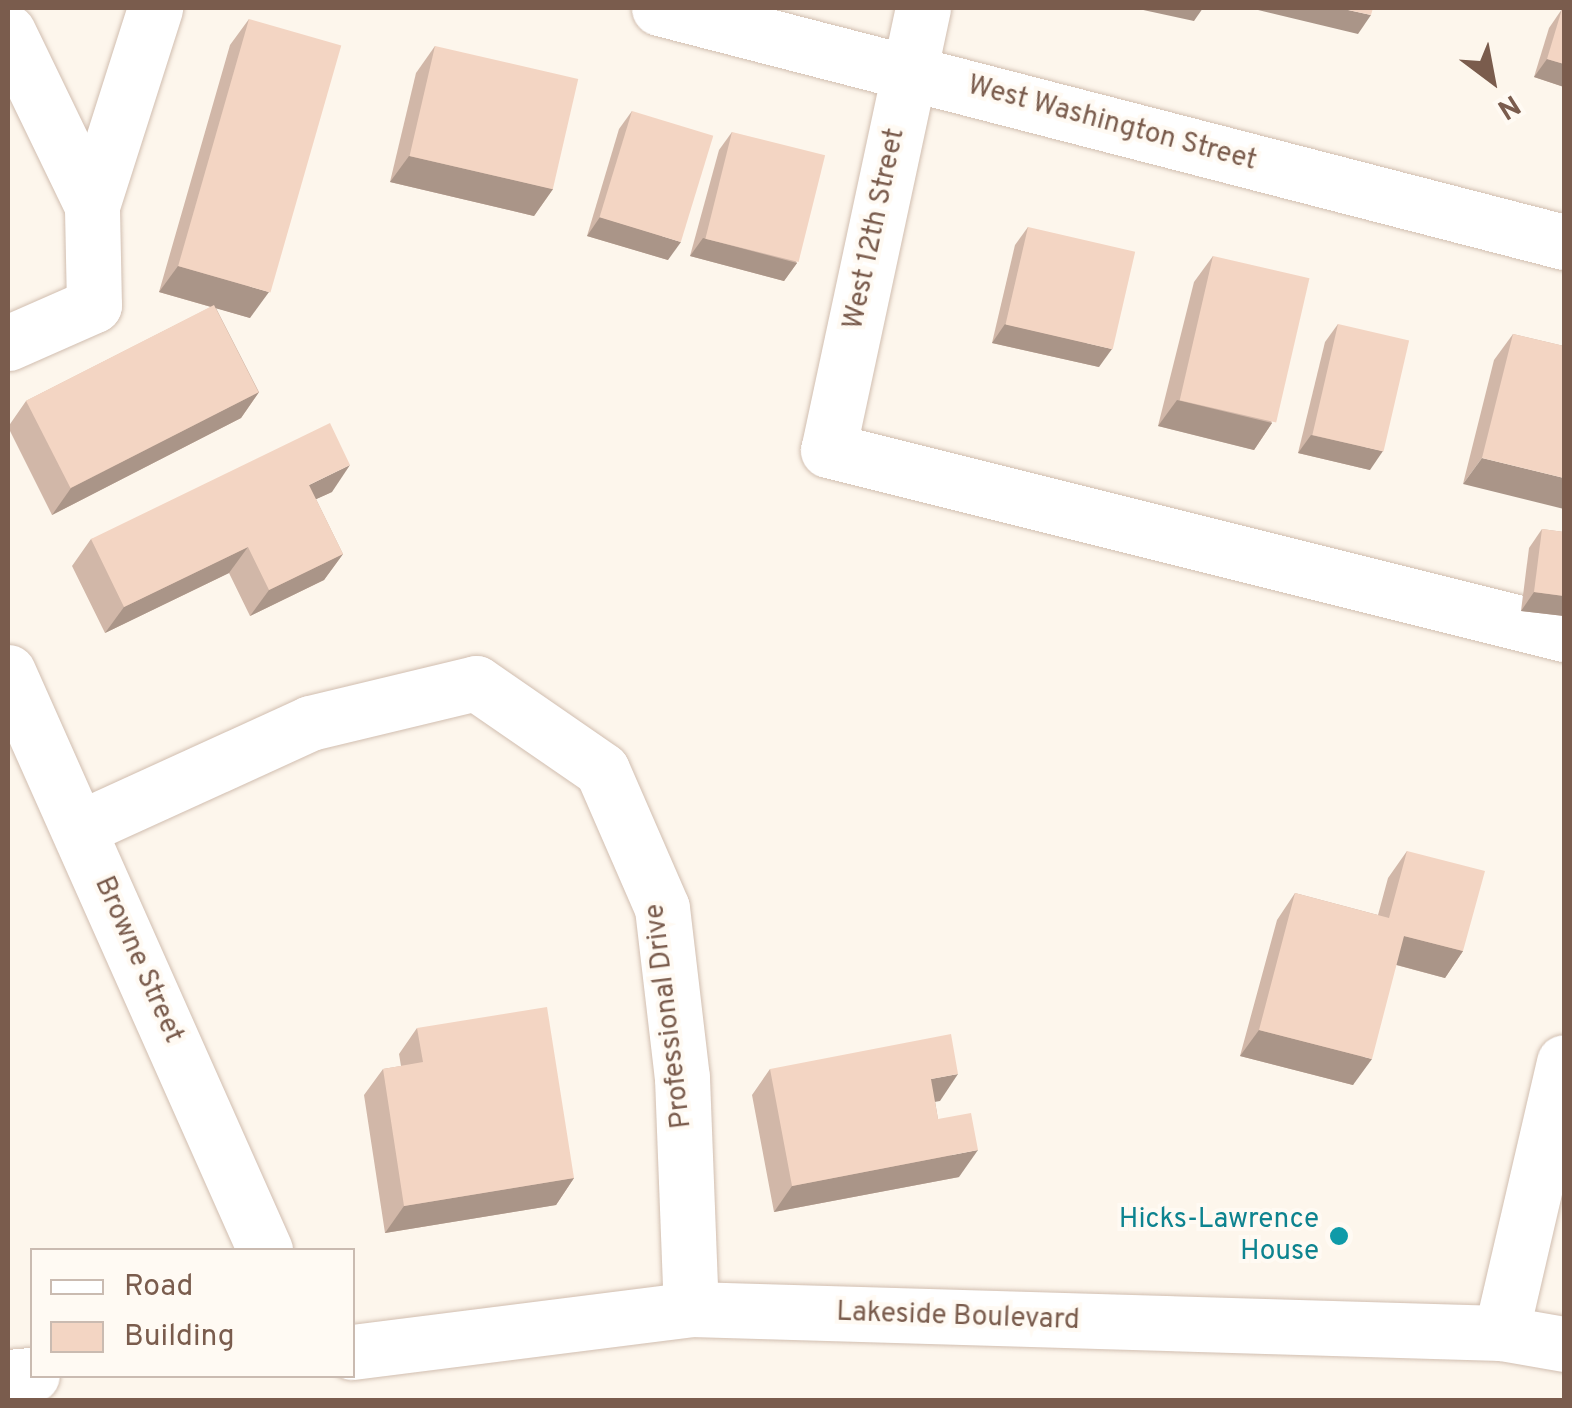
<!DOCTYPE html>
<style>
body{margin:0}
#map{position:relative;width:1572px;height:1408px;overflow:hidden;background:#fdf6ec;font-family:Overpass,sans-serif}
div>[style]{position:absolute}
.roads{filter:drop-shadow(0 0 2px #d1beb0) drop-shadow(0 0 2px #d1beb0)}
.minor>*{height:55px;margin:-27.5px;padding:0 27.5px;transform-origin:27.5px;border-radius:27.5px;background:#fff}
.wall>*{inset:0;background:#d1b7a8}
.shaded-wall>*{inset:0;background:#aa9588}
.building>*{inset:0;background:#f3d5c3;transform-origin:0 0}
.dots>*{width:28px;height:28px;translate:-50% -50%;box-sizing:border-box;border:5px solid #fffaf3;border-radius:50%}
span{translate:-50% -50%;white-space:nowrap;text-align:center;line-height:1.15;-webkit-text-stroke:8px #fffaf3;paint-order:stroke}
.street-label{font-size:28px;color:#7a5c4d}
.culture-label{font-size:28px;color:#0d838f}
.right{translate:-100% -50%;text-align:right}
.frame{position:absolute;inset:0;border:10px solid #7a5c4d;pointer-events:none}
.legend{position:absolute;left:30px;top:1248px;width:325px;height:130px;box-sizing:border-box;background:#fffaf3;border:2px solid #cabbb1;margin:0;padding:12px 18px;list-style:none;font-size:30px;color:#7a5c4d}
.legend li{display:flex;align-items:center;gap:20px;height:50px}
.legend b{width:50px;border:2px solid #cabbb1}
.north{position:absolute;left:1442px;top:30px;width:100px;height:100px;-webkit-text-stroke:8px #fffaf3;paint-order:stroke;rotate:148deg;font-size:28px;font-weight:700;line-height:40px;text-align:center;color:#7a5c4d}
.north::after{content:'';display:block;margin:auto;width:35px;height:45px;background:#7a5c4d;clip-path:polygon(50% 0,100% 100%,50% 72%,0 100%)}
</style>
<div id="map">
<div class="roads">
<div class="minor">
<i style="left:659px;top:8px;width:935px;rotate:14.5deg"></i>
<i style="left:923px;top:8px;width:452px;rotate:102.1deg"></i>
<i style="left:828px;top:450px;width:759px;rotate:14.04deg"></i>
<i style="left:8px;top:32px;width:193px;rotate:64.2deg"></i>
<i style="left:8px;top:343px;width:94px;rotate:-23.8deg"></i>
<i style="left:94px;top:305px;width:99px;rotate:-91.2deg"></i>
<i style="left:92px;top:206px;width:208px;rotate:-72.3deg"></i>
<i style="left:8px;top:672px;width:633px;rotate:66.03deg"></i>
<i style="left:80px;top:828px;width:253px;rotate:-24.5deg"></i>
<i style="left:310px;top:723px;width:171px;rotate:-13.5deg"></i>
<i style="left:476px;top:683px;width:153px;rotate:34.6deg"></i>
<i style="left:602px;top:770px;width:150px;rotate:66.5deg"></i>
<i style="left:662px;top:908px;width:171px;rotate:83.3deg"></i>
<i style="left:682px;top:1078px;width:231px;rotate:87.8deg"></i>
<i style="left:1501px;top:1333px;width:278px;rotate:-76.9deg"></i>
<i style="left:352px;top:1352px;width:342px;rotate:-7.2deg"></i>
<i style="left:691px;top:1309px;width:810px;rotate:1.7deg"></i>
<i style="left:1501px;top:1333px;width:64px;rotate:9.9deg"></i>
<i style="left:8px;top:1377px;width:24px;rotate:-5deg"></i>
</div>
</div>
<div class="wall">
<i style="clip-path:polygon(1562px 9px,1564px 10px,1564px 87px,1534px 77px,1549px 28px)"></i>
<i style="clip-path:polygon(249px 19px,250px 318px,216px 308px,259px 392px,241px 418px,52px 515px,8px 427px,26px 401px,211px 307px,159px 292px,230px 45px)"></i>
<i style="clip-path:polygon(435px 46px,553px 189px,534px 216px,390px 182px,416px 73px)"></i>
<i style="clip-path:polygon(632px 111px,668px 260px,587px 236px,619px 129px)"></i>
<i style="clip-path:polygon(732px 132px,797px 263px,784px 281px,690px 256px,719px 150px)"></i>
<i style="clip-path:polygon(1028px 227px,1099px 367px,992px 343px,1015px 245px)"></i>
<i style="clip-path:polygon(1213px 256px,1272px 423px,1254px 450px,1158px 426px,1194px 282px)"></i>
<i style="clip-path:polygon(1338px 324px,1370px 470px,1298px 453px,1325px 342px)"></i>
<i style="clip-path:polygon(1513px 334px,1564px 346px,1463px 484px,1494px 360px)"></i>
<i style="clip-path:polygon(332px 492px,316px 499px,343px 554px,324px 580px,250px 616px,229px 573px,105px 633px,72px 566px,91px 539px)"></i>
<i style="clip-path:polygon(1542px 529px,1564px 532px,1564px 616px,1521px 611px,1529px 548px)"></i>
<i style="clip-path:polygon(1407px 851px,1463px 951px,1445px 978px,1396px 965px,1353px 1085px,1240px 1056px,1277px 920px,1295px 893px,1378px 915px,1388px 878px)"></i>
<i style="clip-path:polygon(417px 1028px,574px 1178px,556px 1205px,385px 1233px,364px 1095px,383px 1069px,401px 1066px,399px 1054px)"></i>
<i style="clip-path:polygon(770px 1069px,940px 1101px,935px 1101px,938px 1119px,959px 1177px,774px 1212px,752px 1095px)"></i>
</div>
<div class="shaded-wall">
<i style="clip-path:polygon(1134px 8px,1203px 8px,1194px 21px)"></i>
<i style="clip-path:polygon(1259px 8px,1339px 8px,1371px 15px,1358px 34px,1258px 10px)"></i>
<i style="clip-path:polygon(1547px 59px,1564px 64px,1564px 87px,1534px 77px)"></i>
<i style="clip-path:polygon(409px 156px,553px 189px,534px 216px,390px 182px)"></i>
<i style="clip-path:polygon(600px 217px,681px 242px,668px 260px,587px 236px)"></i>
<i style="clip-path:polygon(703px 238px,797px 263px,784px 281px,690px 256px)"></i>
<i style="clip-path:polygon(178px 266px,269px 292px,250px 318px,159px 292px)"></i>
<i style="clip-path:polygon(1005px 324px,1112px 349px,1099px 367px,992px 343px)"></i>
<i style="clip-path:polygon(259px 392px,241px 418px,52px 515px,71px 488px)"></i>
<i style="clip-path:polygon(1177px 400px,1272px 423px,1254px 450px,1158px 426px)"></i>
<i style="clip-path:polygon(1311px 435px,1383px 451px,1370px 470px,1298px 453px)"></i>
<i style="clip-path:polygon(1482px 458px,1564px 478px,1564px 509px,1463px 484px)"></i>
<i style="clip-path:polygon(350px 465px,332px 492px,290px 511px,309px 485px)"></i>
<i style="clip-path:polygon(248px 547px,229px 573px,105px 633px,124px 607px)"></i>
<i style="clip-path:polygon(343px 554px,324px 580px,250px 616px,269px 590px)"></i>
<i style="clip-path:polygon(1534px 592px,1564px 596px,1564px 616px,1521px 611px)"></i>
<i style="clip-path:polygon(1404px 936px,1463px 951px,1445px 978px,1386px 962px)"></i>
<i style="clip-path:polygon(1259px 1030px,1372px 1059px,1353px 1085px,1240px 1056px)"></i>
<i style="clip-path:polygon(958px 1074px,940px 1101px,912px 1106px,931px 1079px)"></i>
<i style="clip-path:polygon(978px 1150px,959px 1177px,774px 1212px,792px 1186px)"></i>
<i style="clip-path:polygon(574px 1178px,556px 1205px,385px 1233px,404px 1206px)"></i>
</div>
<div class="building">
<i style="clip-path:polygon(1339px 8px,1373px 8px,1371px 15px)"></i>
<i style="clip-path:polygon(1562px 9px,1564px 10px,1564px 64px,1547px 59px)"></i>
<i style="left:249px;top:19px;width:96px;height:257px;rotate:16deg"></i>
<i style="left:435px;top:46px;width:147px;height:113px;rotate:13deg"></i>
<i style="left:632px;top:111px;width:85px;height:111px;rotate:17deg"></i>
<i style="left:732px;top:132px;width:96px;height:110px;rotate:14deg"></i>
<i style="left:1028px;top:227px;width:110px;height:100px;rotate:13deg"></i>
<i style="left:1213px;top:256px;width:99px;height:148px;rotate:13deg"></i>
<i style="left:214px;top:305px;width:98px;height:211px;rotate:63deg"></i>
<i style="left:1338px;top:324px;width:73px;height:114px;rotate:13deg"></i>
<i style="clip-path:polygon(1513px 334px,1564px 346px,1564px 478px,1482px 458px)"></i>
<i style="clip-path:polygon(330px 423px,350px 465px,309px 485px,343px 554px,269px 590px,248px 547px,124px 607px,91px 539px)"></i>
<i style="clip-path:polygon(1542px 529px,1564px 532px,1564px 596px,1534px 592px)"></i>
<i style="clip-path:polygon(1407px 851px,1485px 871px,1463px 951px,1404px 936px,1372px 1059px,1259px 1030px,1295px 893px,1389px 918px)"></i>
<i style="clip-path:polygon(547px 1007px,574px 1178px,404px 1206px,383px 1069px,423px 1062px,417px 1028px)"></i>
<i style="clip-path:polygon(951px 1034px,958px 1074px,931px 1079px,938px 1119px,971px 1113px,978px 1150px,792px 1186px,770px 1069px)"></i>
</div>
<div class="dots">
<i style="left:1339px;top:1236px;background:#0f9aa8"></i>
</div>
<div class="street-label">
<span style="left:1112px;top:124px;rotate:15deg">West Washington Street</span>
<span style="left:875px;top:229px;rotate:-78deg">West 12th Street</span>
<span style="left:138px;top:960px;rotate:66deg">Browne Street</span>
<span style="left:669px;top:1016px;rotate:-97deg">Professional Drive</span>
<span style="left:958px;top:1317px;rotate:2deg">Lakeside Boulevard</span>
</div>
<div class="culture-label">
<span class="right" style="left:1319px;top:1236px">Hicks-Lawrence<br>House</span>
</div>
<div class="frame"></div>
<ul class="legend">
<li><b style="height:12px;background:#fff"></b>Road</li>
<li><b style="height:28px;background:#f3d5c3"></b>Building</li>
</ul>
<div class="north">N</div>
</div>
